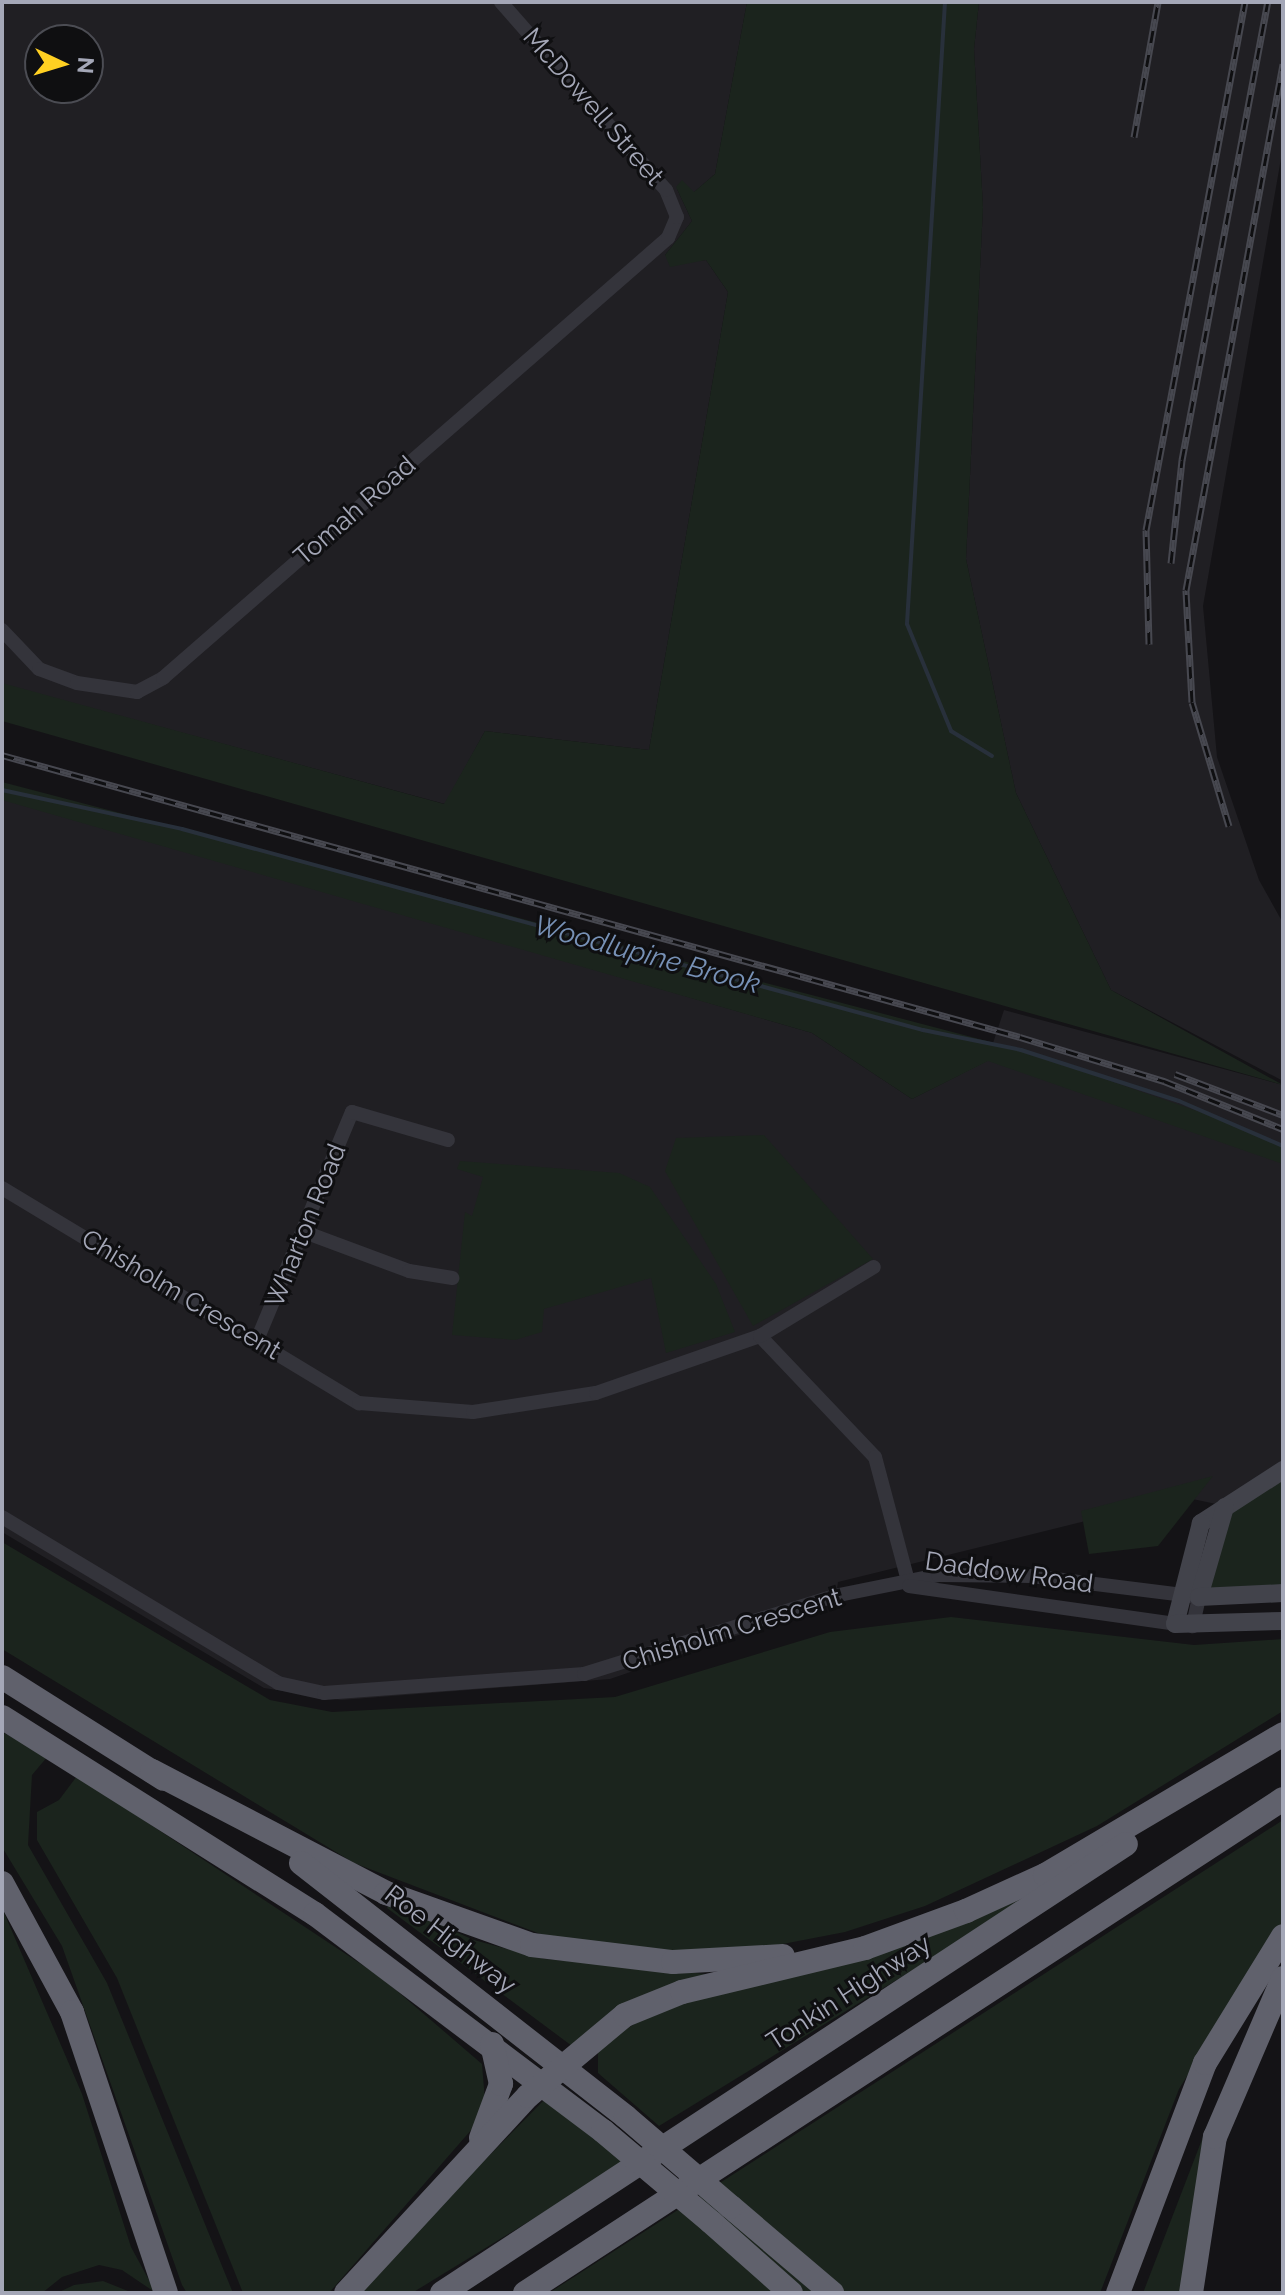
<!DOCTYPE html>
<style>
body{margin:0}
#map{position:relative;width:1285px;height:2295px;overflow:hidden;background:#141316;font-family:Raleway,sans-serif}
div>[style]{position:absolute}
.built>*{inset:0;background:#201f23}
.green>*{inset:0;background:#1b241d}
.stream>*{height:4px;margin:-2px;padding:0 2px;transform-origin:2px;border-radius:2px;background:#28303b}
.street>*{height:14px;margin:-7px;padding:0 7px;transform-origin:7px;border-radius:7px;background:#34343b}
.secondary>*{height:18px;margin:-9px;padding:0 9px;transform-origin:9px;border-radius:9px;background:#42434b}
.highway>*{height:24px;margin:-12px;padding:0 12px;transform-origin:12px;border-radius:12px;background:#60616c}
.rail>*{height:7px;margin-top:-3.5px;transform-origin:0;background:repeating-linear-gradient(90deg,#0f0f11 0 12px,#474850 0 24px);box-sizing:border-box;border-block:2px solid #474850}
.highway-bridge>*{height:24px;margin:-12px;padding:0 12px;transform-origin:12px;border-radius:12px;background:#60616c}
span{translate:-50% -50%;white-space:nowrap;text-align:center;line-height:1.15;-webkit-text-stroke:6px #0f0f11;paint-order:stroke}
.street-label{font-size:26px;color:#a4a7b7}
.water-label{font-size:28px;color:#7791b6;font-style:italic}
.frame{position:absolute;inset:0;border:4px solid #a4a7b7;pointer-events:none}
.north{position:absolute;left:24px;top:24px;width:80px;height:80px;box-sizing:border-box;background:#0f0f11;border:2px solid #4b4c53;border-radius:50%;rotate:94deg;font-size:22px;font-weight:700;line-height:32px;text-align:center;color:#a4a7b7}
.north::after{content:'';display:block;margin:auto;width:28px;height:36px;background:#ffd022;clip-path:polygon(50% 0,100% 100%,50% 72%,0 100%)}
</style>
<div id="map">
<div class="built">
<i style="clip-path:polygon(evenodd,2px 2px,747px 2px,715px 174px,693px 193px,677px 189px,692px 221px,665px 255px,677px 263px,706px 260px,728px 292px,649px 750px,485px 731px,445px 804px,2px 684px,2px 2px,40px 40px,88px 40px,88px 88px,40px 88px,40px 40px)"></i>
<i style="clip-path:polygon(979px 2px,1283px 2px,1283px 147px,1203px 606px,1217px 757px,1259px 880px,1283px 923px,1283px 1081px,1111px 990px,1016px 793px,966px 559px,983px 207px,974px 49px)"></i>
<i style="clip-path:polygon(2px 797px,812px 1033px,912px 1099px,987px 1061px,1004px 1010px,1283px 1085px,1283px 1485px,1235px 1508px,1183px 1497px,838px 1582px,835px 1602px,610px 1679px,341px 1700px,264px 1688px,2px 1532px)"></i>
</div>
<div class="green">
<i style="clip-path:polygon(747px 2px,979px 2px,974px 49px,983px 207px,966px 559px,1016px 793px,1111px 990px,1283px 1085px,2px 721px,2px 683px,444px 804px,485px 731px,649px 750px,728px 292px,706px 260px,670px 267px,665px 255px,692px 221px,676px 187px,682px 180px,694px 192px,715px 174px)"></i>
<i style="clip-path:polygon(2px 782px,1021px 1050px,1246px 1128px,1283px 1146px,1283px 1164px,988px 1061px,912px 1099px,812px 1033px,2px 800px)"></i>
<i style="clip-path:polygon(764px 1135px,873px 1259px,753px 1326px,665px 1171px,676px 1138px)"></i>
<i style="clip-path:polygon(460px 1161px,619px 1173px,650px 1187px,716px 1284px,735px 1332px,666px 1353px,651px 1278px,544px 1309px,542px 1332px,515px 1340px,452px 1335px,465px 1212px,472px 1216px,483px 1177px,457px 1169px)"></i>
<i style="clip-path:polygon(1283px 1470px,1283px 1593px,1199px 1597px,1225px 1507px)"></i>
<i style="clip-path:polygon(1213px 1476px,1158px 1546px,1089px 1554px,1081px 1511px)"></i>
<i style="clip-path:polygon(2px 1542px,270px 1700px,332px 1712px,615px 1697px,830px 1632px,951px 1617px,1194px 1645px,1283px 1639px,1283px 1711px,1097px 1826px,925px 1906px,845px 1932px,757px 1949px,668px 1951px,551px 1938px,354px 1863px,2px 1649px)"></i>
<i style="clip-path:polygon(2px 1732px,48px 1756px,32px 1775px,28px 1845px,107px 1983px,233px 2293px,187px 2293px,182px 2285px,62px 1946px,2px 1847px)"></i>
<i style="clip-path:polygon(77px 1776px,382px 1978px,482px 2064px,486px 2113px,329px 2293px,243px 2293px,117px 1978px,37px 1840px,37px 1812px,59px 1800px)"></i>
<i style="clip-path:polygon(1283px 1820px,1283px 1922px,1179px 2089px,1100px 2293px,549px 2293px)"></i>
<i style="clip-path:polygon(1051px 1885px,659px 2126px,598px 2073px,598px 2053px,609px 2039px,655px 2012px)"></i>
<i style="clip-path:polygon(390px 1903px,474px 1940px,545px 1959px,706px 1974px,605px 2017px,572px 2046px,387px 1908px)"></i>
<i style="clip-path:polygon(2px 1908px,82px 2094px,131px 2247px,156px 2293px,122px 2270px,99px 2265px,62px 2277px,42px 2293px,2px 2293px)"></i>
<i style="clip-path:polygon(546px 2098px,624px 2163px,412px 2293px,354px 2293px)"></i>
<i style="clip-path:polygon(1211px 2116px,1219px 2119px,1188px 2293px,1143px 2293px)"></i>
<i style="clip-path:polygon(103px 2281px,133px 2293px,57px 2293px,74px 2285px)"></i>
</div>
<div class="stream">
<i style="left:945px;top:2px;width:623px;rotate:93.5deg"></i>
<i style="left:907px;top:624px;width:116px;rotate:67.6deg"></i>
<i style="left:951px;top:731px;width:48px;rotate:31.4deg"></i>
<i style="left:2px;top:790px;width:184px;rotate:12.2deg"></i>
<i style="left:182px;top:829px;width:768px;rotate:15.18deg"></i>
<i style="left:923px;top:1030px;width:100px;rotate:11.5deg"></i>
<i style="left:1021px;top:1050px;width:166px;rotate:17.9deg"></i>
<i style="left:1179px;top:1101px;width:113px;rotate:23.4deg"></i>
</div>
<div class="street">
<i style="left:2px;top:630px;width:54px;rotate:46.5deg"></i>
<i style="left:39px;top:669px;width:40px;rotate:20.2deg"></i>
<i style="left:77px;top:683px;width:61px;rotate:8.5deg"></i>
<i style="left:137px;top:692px;width:30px;rotate:-28deg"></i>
<i style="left:163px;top:678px;width:670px;rotate:-41.07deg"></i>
<i style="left:668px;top:238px;width:23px;rotate:-67deg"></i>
<i style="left:677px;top:217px;width:29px;rotate:-112deg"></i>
<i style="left:666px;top:190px;width:250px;rotate:-131.3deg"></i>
<i style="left:2px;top:1188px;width:417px;rotate:31.1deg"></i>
<i style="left:359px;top:1403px;width:114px;rotate:4.5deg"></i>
<i style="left:473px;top:1412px;width:124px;rotate:-8.8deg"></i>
<i style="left:596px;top:1393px;width:174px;rotate:-19.2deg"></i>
<i style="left:760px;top:1336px;width:167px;rotate:46.5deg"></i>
<i style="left:875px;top:1457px;width:132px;rotate:75.1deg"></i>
<i style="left:307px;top:1233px;width:109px;rotate:20.4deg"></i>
<i style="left:409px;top:1271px;width:44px;rotate:9.2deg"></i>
<i style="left:760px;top:1336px;width:133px;rotate:-31.2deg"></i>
<i style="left:257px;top:1340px;width:247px;rotate:-67.4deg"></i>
<i style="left:352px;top:1112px;width:100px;rotate:16.3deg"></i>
<i style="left:2px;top:1517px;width:322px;rotate:31deg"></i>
<i style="left:278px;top:1683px;width:47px;rotate:12.3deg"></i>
<i style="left:324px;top:1693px;width:261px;rotate:-4.2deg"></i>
<i style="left:584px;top:1674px;width:262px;rotate:-17.3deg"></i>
<i style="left:834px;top:1596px;width:106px;rotate:-11.4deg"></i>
<i style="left:938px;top:1575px;width:93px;rotate:0.6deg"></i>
<i style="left:1031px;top:1576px;width:169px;rotate:7.1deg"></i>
<i style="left:1199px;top:1597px;width:30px;rotate:102deg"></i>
<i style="left:909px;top:1586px;width:269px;rotate:8.1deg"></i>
</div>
<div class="secondary">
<i style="left:1283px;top:1470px;width:98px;rotate:147.1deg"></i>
<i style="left:1201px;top:1523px;width:104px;rotate:104.4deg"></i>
<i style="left:1175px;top:1624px;width:108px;rotate:-1.6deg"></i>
<i style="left:1225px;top:1507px;width:94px;rotate:106.1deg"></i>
<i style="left:1199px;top:1597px;width:84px;rotate:-2.7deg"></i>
</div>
<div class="highway">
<i style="left:2px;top:1677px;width:191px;rotate:32.2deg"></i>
<i style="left:2px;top:1717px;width:370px;rotate:32.2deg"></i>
<i style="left:315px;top:1914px;width:361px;rotate:37deg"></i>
<i style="left:152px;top:1771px;width:264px;rotate:27.5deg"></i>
<i style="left:386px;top:1893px;width:155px;rotate:19.6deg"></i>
<i style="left:532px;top:1945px;width:142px;rotate:6.9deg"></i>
<i style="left:673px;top:1962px;width:110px;rotate:-3.1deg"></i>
<i style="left:301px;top:1863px;width:412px;rotate:38deg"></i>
<i style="left:2px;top:1883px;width:147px;rotate:61.5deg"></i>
<i style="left:72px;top:2012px;width:296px;rotate:71.5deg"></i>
<i style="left:481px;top:2138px;width:58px;rotate:-69.7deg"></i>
<i style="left:501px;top:2084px;width:41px;rotate:-102.7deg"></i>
<i style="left:731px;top:2207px;width:133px;rotate:40.4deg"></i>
<i style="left:711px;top:2222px;width:107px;rotate:41.6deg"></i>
<i style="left:346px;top:2293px;width:268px;rotate:-47.3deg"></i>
<i style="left:528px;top:2096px;width:126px;rotate:-39.9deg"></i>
<i style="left:625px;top:2015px;width:61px;rotate:-22deg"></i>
<i style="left:682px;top:1992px;width:188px;rotate:-13.5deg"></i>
<i style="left:865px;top:1948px;width:108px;rotate:-20.1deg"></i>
<i style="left:966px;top:1911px;width:87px;rotate:-24.5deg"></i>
<i style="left:1045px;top:1875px;width:277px;rotate:-30.6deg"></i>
<i style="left:442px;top:2293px;width:818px;rotate:-33.28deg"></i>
<i style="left:525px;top:2293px;width:905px;rotate:-33.09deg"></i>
<i style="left:1118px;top:2293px;width:246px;rotate:-69.3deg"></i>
<i style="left:1205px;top:2063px;width:149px;rotate:-58.4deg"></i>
<i style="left:1191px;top:2293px;width:158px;rotate:-81.3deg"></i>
<i style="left:1215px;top:2137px;width:173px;rotate:-66.8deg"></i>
</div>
<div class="rail">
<i style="left:1134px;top:137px;width:137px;rotate:-79.9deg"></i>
<i style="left:1171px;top:563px;width:104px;rotate:-83.9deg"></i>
<i style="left:1182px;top:460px;width:466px;rotate:-79.4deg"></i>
<i style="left:1149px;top:644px;width:114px;rotate:-91.5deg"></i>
<i style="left:1146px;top:530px;width:537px;rotate:-79.38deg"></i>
<i style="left:2px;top:755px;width:1056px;rotate:15.48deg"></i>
<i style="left:1020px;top:1037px;width:151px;rotate:17deg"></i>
<i style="left:1164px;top:1081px;width:128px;rotate:22deg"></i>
<i style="left:1229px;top:826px;width:129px;rotate:-106.6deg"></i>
<i style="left:1192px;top:702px;width:112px;rotate:-93.1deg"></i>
<i style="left:1186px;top:590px;width:535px;rotate:-79.55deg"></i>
<i style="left:1175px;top:1074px;width:116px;rotate:20.8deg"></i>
</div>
<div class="highway-bridge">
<i style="left:626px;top:2117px;width:138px;rotate:40.6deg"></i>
<i style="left:603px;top:2131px;width:141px;rotate:40.1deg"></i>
</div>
<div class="street-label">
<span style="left:593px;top:107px;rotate:49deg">McDowell Street</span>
<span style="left:355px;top:511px;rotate:-41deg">Tomah Road</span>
<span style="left:306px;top:1226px;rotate:-68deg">Wharton Road</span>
<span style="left:181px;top:1295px;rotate:31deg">Chisholm Crescent</span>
<span style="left:1009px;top:1573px;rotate:8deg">Daddow Road</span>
<span style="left:732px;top:1630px;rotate:-17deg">Chisholm Crescent</span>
<span style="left:450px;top:1940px;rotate:38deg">Roe Highway</span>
<span style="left:849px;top:1993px;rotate:-33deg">Tonkin Highway</span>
</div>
<div class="water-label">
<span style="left:647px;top:955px;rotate:15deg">Woodlupine Brook</span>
</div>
<div class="frame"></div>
<div class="north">N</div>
</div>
